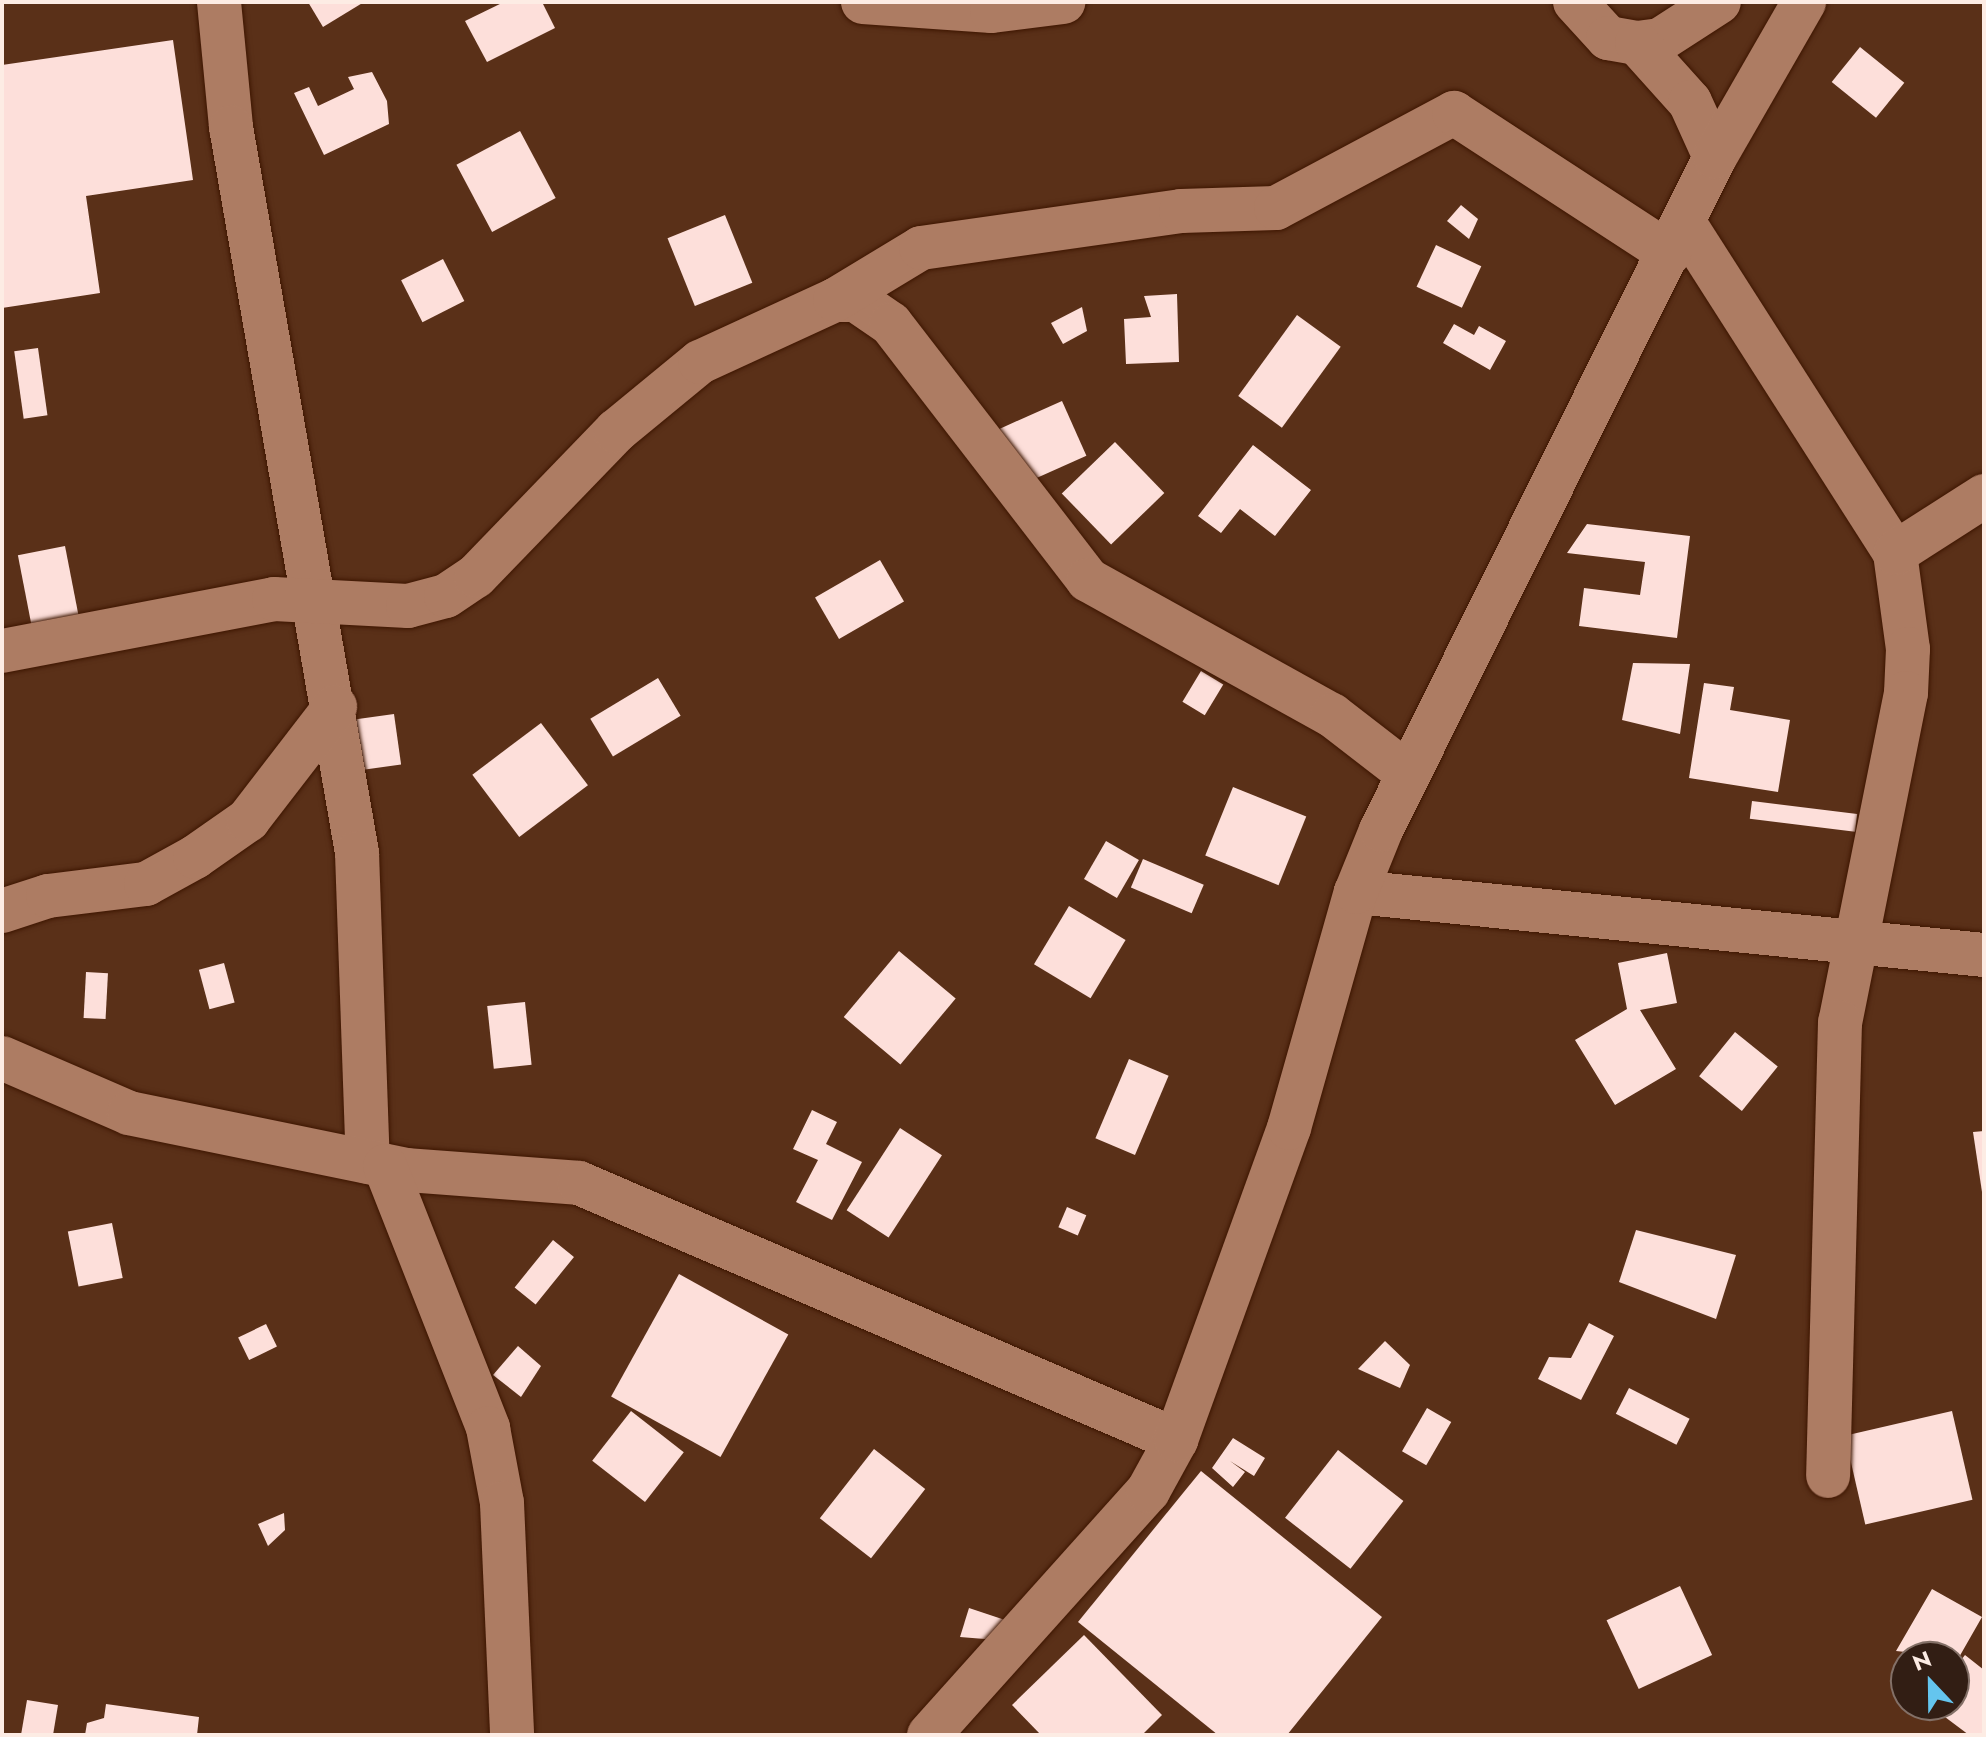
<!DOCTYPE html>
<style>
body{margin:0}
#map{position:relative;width:1986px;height:1737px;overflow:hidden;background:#5a3018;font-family:Jost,sans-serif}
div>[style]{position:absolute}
.building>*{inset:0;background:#fddfda;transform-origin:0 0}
.roads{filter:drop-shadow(0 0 2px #3e1600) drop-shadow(0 0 2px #3e1600)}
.street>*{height:44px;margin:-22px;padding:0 22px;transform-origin:22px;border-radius:22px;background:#ad7c63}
.secondary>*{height:44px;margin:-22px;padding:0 22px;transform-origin:22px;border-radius:22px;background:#ad7c63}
span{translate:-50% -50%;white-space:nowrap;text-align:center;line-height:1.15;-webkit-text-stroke:8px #321e14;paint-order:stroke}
.frame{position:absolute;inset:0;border:4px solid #fdece4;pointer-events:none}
.north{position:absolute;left:1890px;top:1641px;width:80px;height:80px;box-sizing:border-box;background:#321e14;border:2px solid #837067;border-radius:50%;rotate:338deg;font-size:22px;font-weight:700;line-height:32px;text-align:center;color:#fdece4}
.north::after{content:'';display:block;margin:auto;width:28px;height:36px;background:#64c5ee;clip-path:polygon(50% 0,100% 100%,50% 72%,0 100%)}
</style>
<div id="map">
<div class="building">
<i style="clip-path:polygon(308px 2px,364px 2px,323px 27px)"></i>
<i style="clip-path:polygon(504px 2px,542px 2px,555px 28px,487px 62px,465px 21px)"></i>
<i style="clip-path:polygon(173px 40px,193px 180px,86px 196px,100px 293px,2px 308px,2px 65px)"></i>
<i style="left:1860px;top:47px;width:57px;height:45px;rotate:39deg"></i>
<i style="clip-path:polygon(372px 72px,387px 101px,389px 124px,324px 155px,294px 93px,309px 87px,318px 106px,354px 89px,348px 77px)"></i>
<i style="left:520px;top:131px;width:76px;height:72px;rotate:62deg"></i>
<i style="clip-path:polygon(1461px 205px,1478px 219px,1469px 239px,1447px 221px)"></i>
<i style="left:725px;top:215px;width:73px;height:62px;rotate:68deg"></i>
<i style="left:1436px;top:245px;width:50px;height:46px;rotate:25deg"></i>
<i style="left:443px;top:259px;width:47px;height:47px;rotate:63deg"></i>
<i style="clip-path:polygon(1177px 294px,1179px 362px,1126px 364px,1124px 319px,1151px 317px,1144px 296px)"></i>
<i style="clip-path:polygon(1082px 307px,1087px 331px,1063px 344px,1051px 323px)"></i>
<i style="left:1297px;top:315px;width:54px;height:100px;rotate:36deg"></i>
<i style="clip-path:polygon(1454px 324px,1474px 335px,1479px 326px,1506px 341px,1490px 370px,1443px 343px)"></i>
<i style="left:38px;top:348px;width:68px;height:24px;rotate:82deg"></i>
<i style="left:1062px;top:401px;width:60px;height:68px;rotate:66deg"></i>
<i style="left:1115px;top:442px;width:71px;height:74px;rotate:46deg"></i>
<i style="clip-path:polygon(1253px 445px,1311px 490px,1275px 536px,1240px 509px,1221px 533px,1198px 516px)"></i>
<i style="clip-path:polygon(1587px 524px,1690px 536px,1677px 638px,1579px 626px,1584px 588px,1640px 595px,1645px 562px,1567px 553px)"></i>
<i style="left:65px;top:546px;width:76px;height:48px;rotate:79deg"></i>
<i style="left:880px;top:560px;width:48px;height:75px;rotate:60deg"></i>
<i style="clip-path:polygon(1633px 663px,1690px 664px,1680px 734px,1622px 720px)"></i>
<i style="left:1201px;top:671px;width:26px;height:36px;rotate:31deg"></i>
<i style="left:658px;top:678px;width:44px;height:79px;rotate:59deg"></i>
<i style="clip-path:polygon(1704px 683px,1734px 687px,1730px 710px,1790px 720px,1778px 792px,1689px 778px)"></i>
<i style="left:394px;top:714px;width:51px;height:49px;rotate:82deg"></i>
<i style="left:541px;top:723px;width:78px;height:86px;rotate:53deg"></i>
<i style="left:1233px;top:787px;width:79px;height:74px;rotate:22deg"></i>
<i style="left:1752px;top:801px;width:106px;height:18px;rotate:7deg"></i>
<i style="left:1106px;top:841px;width:38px;height:44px;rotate:30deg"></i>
<i style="left:1143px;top:859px;width:66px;height:31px;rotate:23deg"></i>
<i style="left:1069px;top:906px;width:66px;height:68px;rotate:31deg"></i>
<i style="left:899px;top:951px;width:74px;height:86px;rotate:40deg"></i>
<i style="clip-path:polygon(1667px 953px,1677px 1003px,1640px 1010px,1676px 1069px,1615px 1105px,1575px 1040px,1627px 1009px,1618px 963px)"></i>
<i style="left:224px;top:963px;width:41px;height:26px;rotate:75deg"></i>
<i style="left:86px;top:972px;width:22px;height:46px;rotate:3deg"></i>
<i style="left:525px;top:1002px;width:63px;height:38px;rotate:84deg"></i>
<i style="left:1735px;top:1032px;width:55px;height:57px;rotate:39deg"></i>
<i style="left:1129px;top:1059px;width:43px;height:86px;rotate:23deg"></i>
<i style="clip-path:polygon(812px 1110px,837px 1122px,826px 1144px,862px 1162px,832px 1220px,796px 1202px,818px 1160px,793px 1149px)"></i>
<i style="left:900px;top:1128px;width:50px;height:98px;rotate:33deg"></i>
<i style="clip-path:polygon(1984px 1131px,1984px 1192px,1982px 1192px,1973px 1132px)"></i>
<i style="left:1067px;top:1207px;width:21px;height:22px;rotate:23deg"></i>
<i style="left:112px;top:1223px;width:56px;height:45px;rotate:79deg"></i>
<i style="clip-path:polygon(1636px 1230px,1736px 1255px,1716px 1319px,1619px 1282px)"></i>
<i style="left:553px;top:1240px;width:27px;height:61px;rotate:39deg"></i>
<i style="left:679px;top:1274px;width:125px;height:140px;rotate:29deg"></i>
<i style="clip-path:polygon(1589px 1323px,1614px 1336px,1581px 1400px,1538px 1379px,1549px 1357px,1571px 1358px)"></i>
<i style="left:266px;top:1324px;width:25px;height:31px;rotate:64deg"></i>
<i style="clip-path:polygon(1385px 1341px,1410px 1365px,1400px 1388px,1358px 1369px)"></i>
<i style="clip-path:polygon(518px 1346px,541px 1366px,521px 1397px,493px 1375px)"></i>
<i style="left:1629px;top:1388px;width:68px;height:29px;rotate:27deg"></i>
<i style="left:1427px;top:1408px;width:28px;height:50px;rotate:30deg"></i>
<i style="left:631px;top:1411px;width:67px;height:63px;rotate:38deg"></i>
<i style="left:1952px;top:1411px;width:91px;height:110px;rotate:77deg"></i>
<i style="clip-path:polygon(1233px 1438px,1265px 1458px,1254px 1476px,1230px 1461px,1245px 1472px,1233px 1487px,1212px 1468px)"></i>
<i style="left:874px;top:1449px;width:65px;height:88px;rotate:38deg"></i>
<i style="left:1338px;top:1450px;width:83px;height:86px;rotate:38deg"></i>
<i style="clip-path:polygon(1201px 1471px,1382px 1617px,1287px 1735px,1218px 1735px,1078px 1622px)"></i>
<i style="clip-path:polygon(284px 1513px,285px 1530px,268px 1546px,258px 1524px)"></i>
<i style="left:1680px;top:1586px;width:76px;height:81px;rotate:65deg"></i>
<i style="clip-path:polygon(1932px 1589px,1982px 1617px,1954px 1666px,1954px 1657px,1896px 1651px)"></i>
<i style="clip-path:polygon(969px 1608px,1014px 1623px,997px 1640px,960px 1637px)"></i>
<i style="clip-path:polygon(1084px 1635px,1162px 1715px,1142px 1735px,1041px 1735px,1012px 1705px)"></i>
<i style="clip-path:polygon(1965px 1655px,1984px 1670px,1984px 1735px,1969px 1735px,1929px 1705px,1954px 1705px,1954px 1669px)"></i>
<i style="clip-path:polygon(27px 1700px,58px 1705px,53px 1735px,21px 1735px)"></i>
<i style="clip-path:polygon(106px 1704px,199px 1717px,197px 1735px,85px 1735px,87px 1723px,104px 1718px)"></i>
</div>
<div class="roads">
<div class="street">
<i style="left:219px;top:2px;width:126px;rotate:84.5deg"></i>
<i style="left:231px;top:127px;width:737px;rotate:80.15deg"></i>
<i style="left:357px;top:853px;width:309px;rotate:88deg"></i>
<i style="left:863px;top:2px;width:129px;rotate:4deg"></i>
<i style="left:992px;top:11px;width:72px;rotate:-7.2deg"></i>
<i style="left:1575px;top:2px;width:49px;rotate:47.5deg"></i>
<i style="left:1608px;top:38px;width:29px;rotate:10deg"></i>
<i style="left:1637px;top:43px;width:23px;rotate:-7deg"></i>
<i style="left:1660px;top:40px;width:70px;rotate:-32.8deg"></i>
<i style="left:1637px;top:43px;width:79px;rotate:48.1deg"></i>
<i style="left:1690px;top:102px;width:60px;rotate:65.6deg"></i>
<i style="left:1684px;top:223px;width:392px;rotate:57.4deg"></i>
<i style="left:1895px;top:553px;width:97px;rotate:82.3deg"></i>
<i style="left:1908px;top:649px;width:44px;rotate:92.6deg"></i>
<i style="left:1906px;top:693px;width:336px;rotate:101.3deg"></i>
<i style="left:1840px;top:1022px;width:454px;rotate:91.5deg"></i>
<i style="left:835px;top:300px;width:21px"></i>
<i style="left:856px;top:300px;width:42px;rotate:34.4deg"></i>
<i style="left:891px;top:324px;width:323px;rotate:52.4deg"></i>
<i style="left:1088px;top:580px;width:279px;rotate:29deg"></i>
<i style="left:1332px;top:715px;width:95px;rotate:37.7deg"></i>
<i style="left:1895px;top:553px;width:106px;rotate:-32.6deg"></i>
<i style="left:2px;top:651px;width:277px;rotate:-10.8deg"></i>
<i style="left:274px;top:599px;width:134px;rotate:3deg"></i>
<i style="left:408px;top:606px;width:39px;rotate:-15deg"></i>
<i style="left:446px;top:596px;width:36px;rotate:-34deg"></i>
<i style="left:476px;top:576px;width:202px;rotate:-46deg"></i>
<i style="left:616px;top:431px;width:109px;rotate:-39.4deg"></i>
<i style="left:700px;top:362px;width:149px;rotate:-24.7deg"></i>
<i style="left:835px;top:300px;width:100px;rotate:-31.2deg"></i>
<i style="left:921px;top:248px;width:263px;rotate:-8.1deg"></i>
<i style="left:1181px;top:211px;width:95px;rotate:-1.8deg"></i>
<i style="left:1276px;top:208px;width:202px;rotate:-28.1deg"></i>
<i style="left:1454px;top:113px;width:257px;rotate:33.1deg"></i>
<i style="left:1356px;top:892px;width:631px;rotate:5.73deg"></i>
<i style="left:2px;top:911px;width:48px;rotate:-18.1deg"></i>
<i style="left:48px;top:896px;width:99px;rotate:-7deg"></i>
<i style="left:146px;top:884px;width:56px;rotate:-28.9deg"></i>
<i style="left:195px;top:857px;width:65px;rotate:-34.9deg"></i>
<i style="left:248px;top:820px;width:143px;rotate:-52.4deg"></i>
<i style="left:2px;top:1058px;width:138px;rotate:23.4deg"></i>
<i style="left:129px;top:1113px;width:284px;rotate:11.6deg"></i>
<i style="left:407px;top:1170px;width:172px;rotate:4.3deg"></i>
<i style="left:579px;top:1183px;width:650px;rotate:23.29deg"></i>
<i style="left:385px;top:1166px;width:282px;rotate:68.5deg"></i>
<i style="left:488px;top:1428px;width:76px;rotate:79.4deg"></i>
<i style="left:502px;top:1503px;width:232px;rotate:87.5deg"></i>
</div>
<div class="secondary">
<i style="left:929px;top:1735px;width:328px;rotate:-48.1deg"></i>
<i style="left:1148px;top:1491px;width:58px;rotate:-61.2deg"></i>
<i style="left:1176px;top:1440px;width:332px;rotate:-70.1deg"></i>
<i style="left:1289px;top:1128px;width:245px;rotate:-74.2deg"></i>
<i style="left:1356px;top:892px;width:67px;rotate:-68deg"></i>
<i style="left:1381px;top:830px;width:751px;rotate:-63.61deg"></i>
<i style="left:1715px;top:157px;width:179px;rotate:-60.1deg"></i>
</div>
</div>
<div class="frame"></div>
<div class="north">N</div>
</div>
